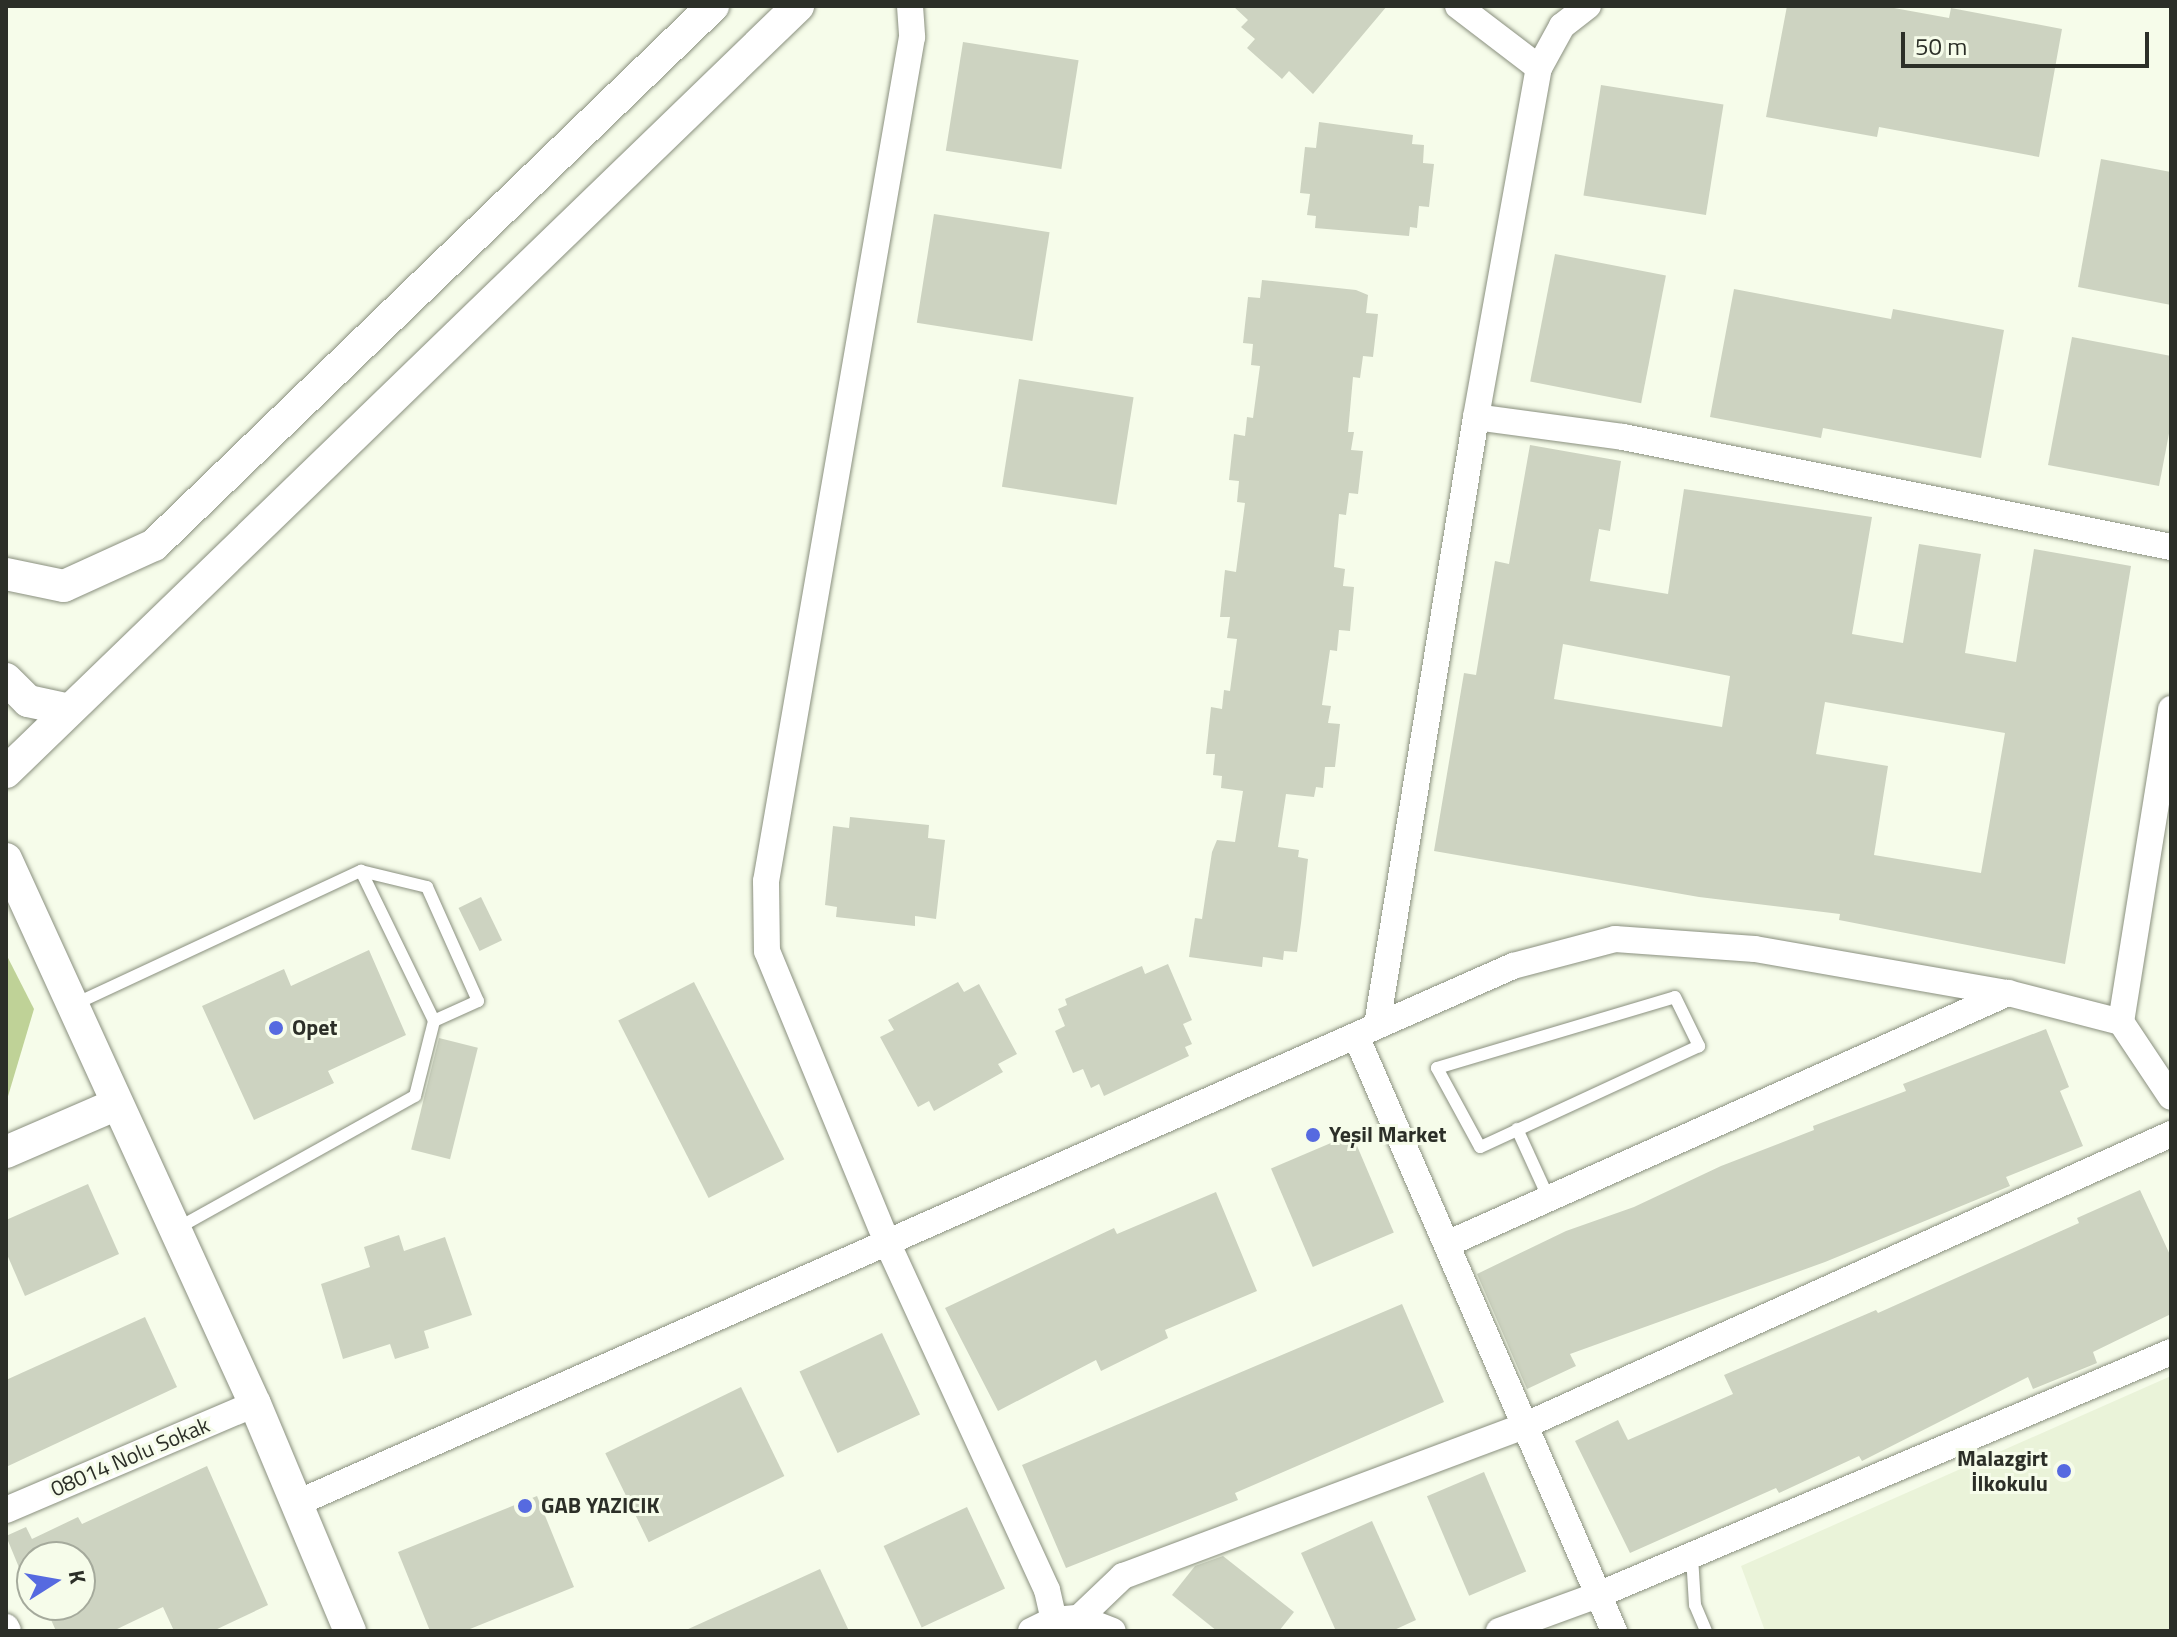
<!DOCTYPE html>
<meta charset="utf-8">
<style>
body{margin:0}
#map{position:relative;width:2177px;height:1637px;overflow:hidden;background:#f6fcea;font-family:"Titillium Web",sans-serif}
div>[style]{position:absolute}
.built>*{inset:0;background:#eaf3d9}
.green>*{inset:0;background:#bfd297}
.building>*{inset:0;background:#cdd3c1;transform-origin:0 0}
.roads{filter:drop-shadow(0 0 2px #8a907f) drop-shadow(0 0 2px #8a907f)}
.service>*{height:12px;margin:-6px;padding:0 6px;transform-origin:6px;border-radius:6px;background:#fff}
.minor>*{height:26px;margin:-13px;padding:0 13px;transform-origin:13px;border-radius:13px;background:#fff}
.tertiary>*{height:32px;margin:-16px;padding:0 16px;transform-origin:16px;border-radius:16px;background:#fff}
.dots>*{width:22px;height:22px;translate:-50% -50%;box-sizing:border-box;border:4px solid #f6fcea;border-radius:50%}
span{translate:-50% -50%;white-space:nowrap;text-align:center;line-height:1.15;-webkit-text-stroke:6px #f6fcea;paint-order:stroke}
.poi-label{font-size:22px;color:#2c2f28;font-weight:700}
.left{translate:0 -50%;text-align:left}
.right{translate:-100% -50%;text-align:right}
.street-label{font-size:22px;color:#2c2f28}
.frame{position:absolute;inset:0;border:8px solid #2c2f28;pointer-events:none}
.north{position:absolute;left:16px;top:1541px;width:80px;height:80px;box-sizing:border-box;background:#f6fcea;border:2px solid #a5aa9c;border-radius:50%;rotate:79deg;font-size:22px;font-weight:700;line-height:32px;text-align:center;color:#2c2f28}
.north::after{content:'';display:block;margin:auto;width:28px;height:36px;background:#566ae0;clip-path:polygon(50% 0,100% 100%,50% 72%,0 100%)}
.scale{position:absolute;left:1901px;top:32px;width:248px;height:36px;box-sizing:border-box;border:4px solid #2c2f28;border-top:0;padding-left:10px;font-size:24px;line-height:28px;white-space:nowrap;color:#2c2f28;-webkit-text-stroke:6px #f6fcea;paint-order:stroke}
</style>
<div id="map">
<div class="built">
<i style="clip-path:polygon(2171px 1376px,2171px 1631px,1765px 1631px,1741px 1566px)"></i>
</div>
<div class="green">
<i style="clip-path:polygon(6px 954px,34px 1009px,6px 1103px)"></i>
</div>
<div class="building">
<i style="clip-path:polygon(1233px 6px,1387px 6px,1313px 94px,1289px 71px,1282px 79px,1247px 48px,1255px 39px,1241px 27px,1248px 20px)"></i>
<i style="clip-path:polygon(1787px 6px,1883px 6px,1949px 18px,1951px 8px,2062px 29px,2039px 157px,1879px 127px,1877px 137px,1766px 117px)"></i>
<i style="left:963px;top:42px;width:117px;height:110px;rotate:9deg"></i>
<i style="left:1601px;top:85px;width:124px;height:112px;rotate:9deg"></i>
<i style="clip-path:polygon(1319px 122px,1413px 135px,1412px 144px,1424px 145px,1423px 163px,1434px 164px,1429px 207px,1419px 206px,1417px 228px,1410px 227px,1409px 236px,1315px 228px,1316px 216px,1307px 215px,1310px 194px,1300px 193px,1305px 147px,1316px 148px)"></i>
<i style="clip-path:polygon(2101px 159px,2171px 172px,2171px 305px,2078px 287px)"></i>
<i style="left:934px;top:214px;width:117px;height:110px;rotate:9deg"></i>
<i style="left:1555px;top:254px;width:113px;height:130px;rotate:11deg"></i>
<i style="clip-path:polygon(1262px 280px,1356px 290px,1368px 295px,1366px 313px,1378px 314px,1373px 357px,1363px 356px,1360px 378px,1353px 377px,1348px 432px,1354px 432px,1351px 450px,1363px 451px,1358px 494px,1349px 493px,1346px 515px,1339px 514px,1334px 567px,1345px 569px,1343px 586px,1354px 587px,1350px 631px,1339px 630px,1337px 651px,1330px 650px,1322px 705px,1331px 706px,1328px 723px,1340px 724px,1335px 767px,1325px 767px,1323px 788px,1316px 787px,1314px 797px,1286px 794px,1278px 847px,1299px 850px,1298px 857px,1308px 859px,1301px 923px,1297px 952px,1284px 951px,1283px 960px,1263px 957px,1262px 967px,1189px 957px,1195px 918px,1202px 919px,1212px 852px,1217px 840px,1235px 842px,1243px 791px,1221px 788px,1222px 776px,1213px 775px,1215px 754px,1206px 754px,1211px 707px,1222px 709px,1224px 690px,1230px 691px,1237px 639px,1227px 638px,1230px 617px,1220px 617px,1225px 570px,1236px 572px,1245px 503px,1237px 502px,1239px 481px,1229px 480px,1234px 434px,1245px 436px,1247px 417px,1253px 418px,1260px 366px,1251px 365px,1253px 344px,1243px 343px,1248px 297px,1260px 298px)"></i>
<i style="clip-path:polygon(1734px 289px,1891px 319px,1893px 309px,2004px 330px,1981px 458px,1823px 428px,1821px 438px,1710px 417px)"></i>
<i style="clip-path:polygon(2072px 337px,2171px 356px,2171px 423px,2159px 486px,2048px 465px)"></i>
<i style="left:1019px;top:379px;width:116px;height:109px;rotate:9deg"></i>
<i style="clip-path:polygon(evenodd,1530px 445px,1621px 461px,1610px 531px,1599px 529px,1590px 581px,1668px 594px,1684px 489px,1872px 517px,1852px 634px,1903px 643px,1919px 544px,1981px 554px,1965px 653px,2016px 662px,2034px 549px,2131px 566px,2065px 964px,1839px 920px,1840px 914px,1699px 897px,1434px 851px,1464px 673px,1476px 675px,1495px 561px,1509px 564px,1530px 445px,1563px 644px,1730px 676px,1722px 727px,1554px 699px,1563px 644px,1530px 445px,1825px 702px,2005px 733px,1981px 873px,1874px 855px,1888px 766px,1816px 754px,1825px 702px)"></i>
<i style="clip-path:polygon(850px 817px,929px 825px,928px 838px,945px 840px,936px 919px,915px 916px,915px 926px,836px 917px,837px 907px,825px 905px,833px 826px,849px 828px)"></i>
<i style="left:481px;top:897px;width:48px;height:25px;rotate:64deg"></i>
<i style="clip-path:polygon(369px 950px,406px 1035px,328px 1071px,334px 1083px,254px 1120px,202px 1006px,284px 969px,291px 986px)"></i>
<i style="clip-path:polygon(1168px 964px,1192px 1020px,1183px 1024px,1192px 1044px,1185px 1047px,1189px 1056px,1104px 1096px,1099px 1084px,1091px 1088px,1083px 1069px,1073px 1073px,1055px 1031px,1065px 1026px,1058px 1009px,1067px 1005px,1065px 999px,1142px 966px,1145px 974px)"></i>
<i style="left:694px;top:982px;width:199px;height:85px;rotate:63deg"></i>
<i style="clip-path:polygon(958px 982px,964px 992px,979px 984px,1017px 1054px,998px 1064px,1003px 1072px,934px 1111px,929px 1101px,918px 1107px,880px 1037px,894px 1030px,888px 1020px)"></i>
<i style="clip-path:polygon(2046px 1029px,2069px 1087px,2060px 1091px,2083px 1146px,2006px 1177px,2010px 1186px,1825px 1262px,1570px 1354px,1576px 1366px,1527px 1389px,1477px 1274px,1566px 1231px,1634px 1207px,1721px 1166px,1814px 1130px,1813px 1126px,1906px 1091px,1903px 1084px)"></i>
<i style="left:439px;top:1038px;width:40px;height:115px;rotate:14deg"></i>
<i style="left:1352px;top:1134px;width:107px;height:88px;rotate:67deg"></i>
<i style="clip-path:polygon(88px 1184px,119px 1254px,25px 1296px,6px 1252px,6px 1220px)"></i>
<i style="clip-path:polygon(2140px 1190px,2171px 1257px,2171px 1314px,2093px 1352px,2097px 1363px,2033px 1389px,2028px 1377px,1862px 1461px,1859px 1456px,1779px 1493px,1776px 1488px,1630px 1553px,1575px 1441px,1618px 1420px,1628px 1440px,1733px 1394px,1724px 1375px,1876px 1310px,1878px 1313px,2079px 1223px,2077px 1218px)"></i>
<i style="clip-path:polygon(1216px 1192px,1257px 1291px,1165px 1330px,1168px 1338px,1101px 1371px,1096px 1360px,998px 1411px,945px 1308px,1114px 1228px,1117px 1234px)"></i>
<i style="clip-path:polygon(399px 1235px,404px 1251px,445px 1237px,472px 1315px,424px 1331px,429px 1348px,395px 1359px,390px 1344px,343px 1359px,321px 1284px,370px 1267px,364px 1247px)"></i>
<i style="clip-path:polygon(1402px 1304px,1444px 1402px,1235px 1493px,1238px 1500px,1066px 1568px,1022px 1465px)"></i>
<i style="clip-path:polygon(145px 1317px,177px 1387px,6px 1467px,6px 1380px)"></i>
<i style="left:882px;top:1333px;width:90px;height:91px;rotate:65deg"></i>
<i style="left:741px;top:1387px;width:99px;height:151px;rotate:64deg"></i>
<i style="clip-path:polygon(207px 1466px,268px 1605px,213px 1631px,174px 1631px,163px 1607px,113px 1631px,56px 1631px,48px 1613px,40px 1616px,35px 1605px,80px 1605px,80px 1557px,32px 1557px,32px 1599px,6px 1536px,26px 1527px,32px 1539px,78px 1517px,82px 1524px)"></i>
<i style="left:1484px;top:1472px;width:108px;height:62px;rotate:67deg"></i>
<i style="clip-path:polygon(537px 1496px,574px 1587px,465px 1631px,430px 1631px,398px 1552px)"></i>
<i style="left:967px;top:1507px;width:90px;height:92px;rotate:65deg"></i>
<i style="clip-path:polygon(1372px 1521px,1416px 1620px,1392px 1631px,1336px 1631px,1301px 1553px)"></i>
<i style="clip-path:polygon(1223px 1556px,1294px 1612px,1279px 1631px,1217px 1631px,1172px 1595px,1195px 1566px)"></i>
<i style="clip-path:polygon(820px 1569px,849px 1631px,684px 1631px)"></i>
</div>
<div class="roads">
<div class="service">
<i style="left:361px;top:871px;width:68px;rotate:13.6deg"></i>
<i style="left:427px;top:887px;width:125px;rotate:65.9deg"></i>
<i style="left:478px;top:1001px;width:48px;rotate:155.6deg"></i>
<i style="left:1675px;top:997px;width:55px;rotate:63.9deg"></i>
<i style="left:1699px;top:1046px;width:241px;rotate:155.2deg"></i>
<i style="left:1480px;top:1147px;width:90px;rotate:-118.6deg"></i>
<i style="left:1437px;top:1068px;width:248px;rotate:-16.6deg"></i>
<i style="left:73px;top:1005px;width:318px;rotate:-25deg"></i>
<i style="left:361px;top:871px;width:167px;rotate:64deg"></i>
<i style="left:434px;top:1021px;width:77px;rotate:104.2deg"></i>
<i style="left:415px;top:1096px;width:271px;rotate:150.9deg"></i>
<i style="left:1517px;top:1129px;width:77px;rotate:65.4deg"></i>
<i style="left:1692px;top:1556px;width:49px;rotate:86.5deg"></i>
<i style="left:1695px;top:1605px;width:28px;rotate:67deg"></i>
</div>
<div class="minor">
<i style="left:910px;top:6px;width:31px;rotate:86deg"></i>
<i style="left:912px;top:37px;width:857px;rotate:99.81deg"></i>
<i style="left:766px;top:881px;width:70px;rotate:89.2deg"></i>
<i style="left:767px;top:951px;width:313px;rotate:67.6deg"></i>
<i style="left:886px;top:1240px;width:385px;rotate:65.3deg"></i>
<i style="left:1047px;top:1590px;width:31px;rotate:77deg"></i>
<i style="left:1458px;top:6px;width:102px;rotate:37.4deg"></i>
<i style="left:1476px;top:417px;width:355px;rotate:-79.8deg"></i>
<i style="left:1539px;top:68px;width:48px;rotate:-61.3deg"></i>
<i style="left:1562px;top:26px;width:33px;rotate:-38deg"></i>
<i style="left:2121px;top:1022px;width:317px;rotate:-80.9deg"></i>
<i style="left:1377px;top:1025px;width:616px;rotate:-80.75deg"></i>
<i style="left:1476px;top:417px;width:148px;rotate:7.7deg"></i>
<i style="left:1623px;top:437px;width:559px;rotate:11.35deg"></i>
<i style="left:1356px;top:1036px;width:649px;rotate:66.56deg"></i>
<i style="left:1447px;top:1244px;width:615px;rotate:-24.1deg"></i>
<i style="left:295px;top:1504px;width:1332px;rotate:-23.83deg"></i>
<i style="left:1513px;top:966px;width:106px;rotate:-14.8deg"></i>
<i style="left:1615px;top:939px;width:140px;rotate:4.1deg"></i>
<i style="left:1755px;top:949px;width:257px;rotate:9.9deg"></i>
<i style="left:2008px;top:993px;width:117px;rotate:14.4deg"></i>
<i style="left:2121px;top:1022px;width:90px;rotate:56.3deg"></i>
<i style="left:6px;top:1510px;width:271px;rotate:-23.1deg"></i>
<i style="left:1079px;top:1618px;width:61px;rotate:-43.7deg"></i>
<i style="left:1123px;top:1576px;width:430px;rotate:-20.5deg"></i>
<i style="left:1526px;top:1425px;width:708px;rotate:-24.28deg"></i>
<i style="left:6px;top:1627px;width:4px;rotate:63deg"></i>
<i style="left:1031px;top:1631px;width:25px;rotate:-26deg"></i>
<i style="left:1054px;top:1620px;width:25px;rotate:-5deg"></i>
<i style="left:1079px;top:1618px;width:36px;rotate:21deg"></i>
<i style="left:1499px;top:1631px;width:105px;rotate:-20deg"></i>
<i style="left:1598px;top:1595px;width:622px;rotate:-22.98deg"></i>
</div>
<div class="tertiary">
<i style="left:6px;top:574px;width:59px;rotate:11.7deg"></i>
<i style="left:64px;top:586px;width:99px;rotate:-24.5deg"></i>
<i style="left:154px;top:545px;width:777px;rotate:-43.96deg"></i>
<i style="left:6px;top:679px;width:31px;rotate:45deg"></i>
<i style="left:28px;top:701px;width:40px;rotate:12deg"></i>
<i style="left:6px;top:772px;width:1102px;rotate:-44.04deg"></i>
<i style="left:6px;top:859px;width:599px;rotate:65.45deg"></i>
<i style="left:255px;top:1404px;width:246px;rotate:67.3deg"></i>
<i style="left:6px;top:1152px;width:121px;rotate:-23.4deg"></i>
</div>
</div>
<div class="dots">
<i style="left:276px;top:1028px;background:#566ae0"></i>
<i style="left:1313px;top:1135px;background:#566ae0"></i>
<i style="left:2064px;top:1471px;background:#566ae0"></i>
<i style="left:525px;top:1506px;background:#566ae0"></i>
</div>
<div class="poi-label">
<span class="left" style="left:292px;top:1028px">Opet</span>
<span class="left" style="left:1329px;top:1135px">Yeşil Market</span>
<span class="right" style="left:2048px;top:1471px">Malazgirt<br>İlkokulu</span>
<span class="left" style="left:541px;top:1506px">GAB YAZICIK</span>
</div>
<div class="street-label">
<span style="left:130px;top:1457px;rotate:-23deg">08014 Nolu Sokak</span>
</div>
<div class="frame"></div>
<div class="north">K</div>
<div class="scale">50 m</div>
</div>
